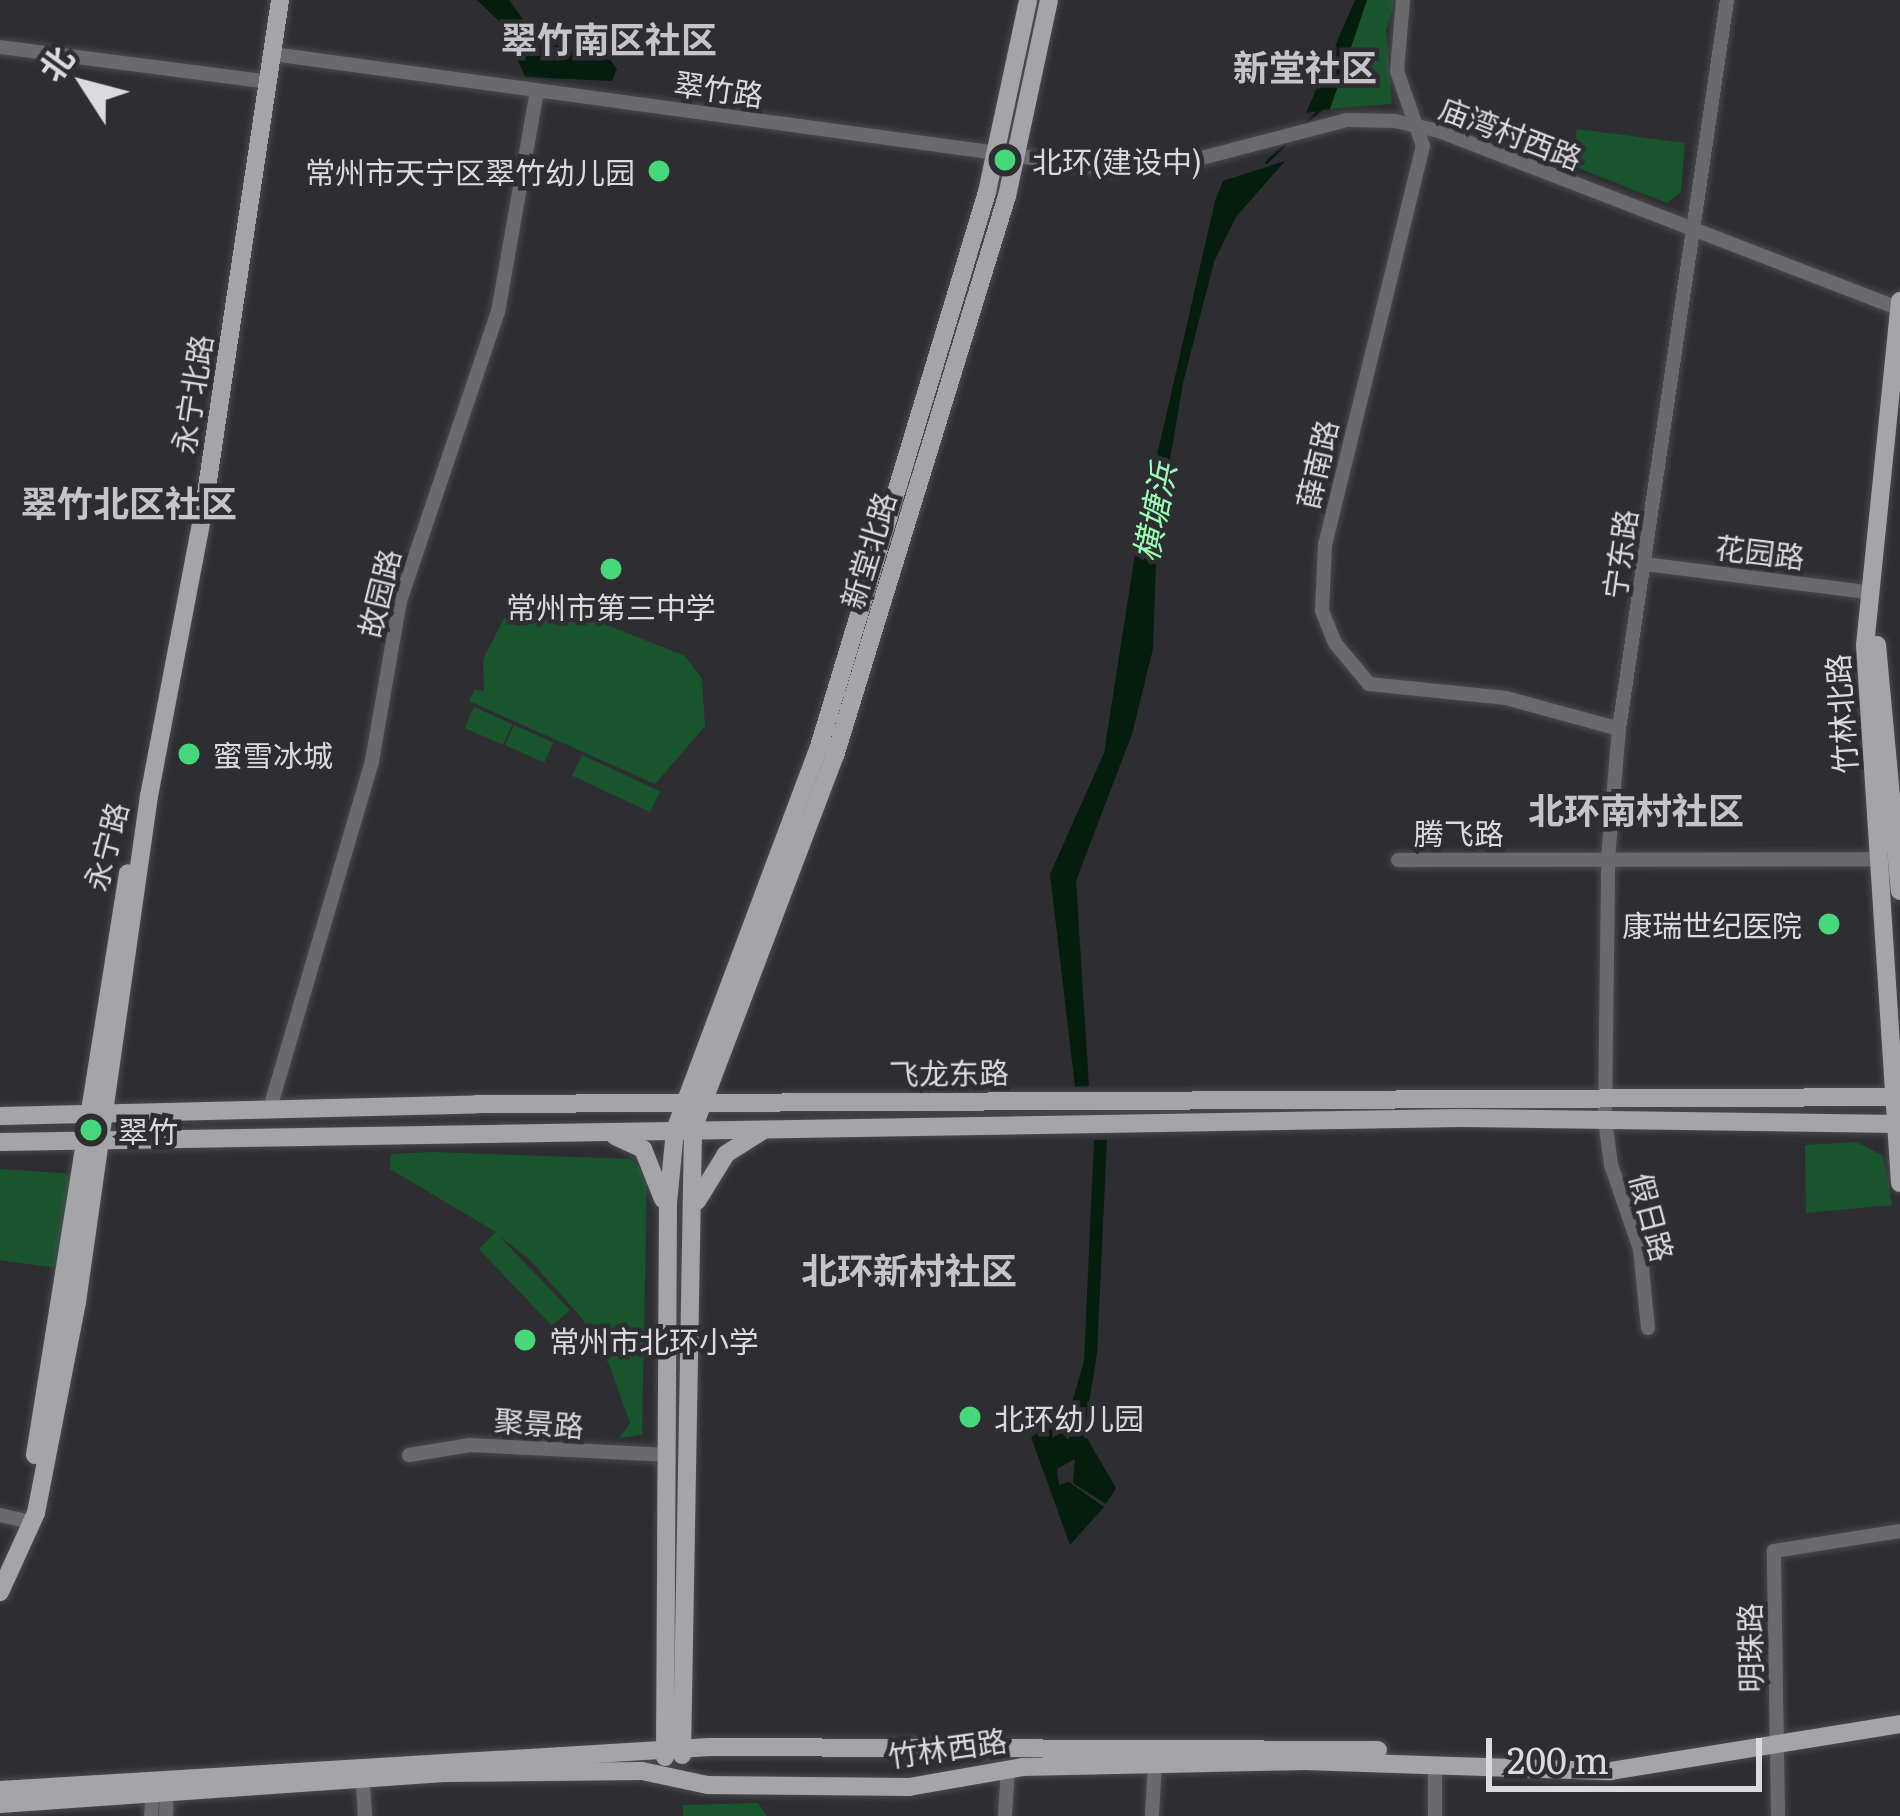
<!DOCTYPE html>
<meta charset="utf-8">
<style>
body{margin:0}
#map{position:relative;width:1900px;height:1816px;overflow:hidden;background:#2e2e32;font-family:Literata,"Noto Sans SC",serif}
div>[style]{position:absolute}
.green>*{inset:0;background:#18552d;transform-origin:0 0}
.water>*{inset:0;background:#051d0d}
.stream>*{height:3px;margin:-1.5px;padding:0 1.5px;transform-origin:1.5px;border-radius:1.5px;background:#051d0d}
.roads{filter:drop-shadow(0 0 3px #4a4a4d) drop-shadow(0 0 3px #4a4a4d)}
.minor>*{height:14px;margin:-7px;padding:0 7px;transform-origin:7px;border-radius:7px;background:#6a6a6c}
.major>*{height:18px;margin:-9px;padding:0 9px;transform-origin:9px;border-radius:9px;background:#a5a4a9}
.dots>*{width:33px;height:33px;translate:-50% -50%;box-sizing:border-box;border:6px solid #2e2e32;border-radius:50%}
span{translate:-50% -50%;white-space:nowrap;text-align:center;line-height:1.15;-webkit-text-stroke:9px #2e2e32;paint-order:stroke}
.street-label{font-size:30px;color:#dbdbdd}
.poi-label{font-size:30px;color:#dbdbdd}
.left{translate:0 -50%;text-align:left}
.right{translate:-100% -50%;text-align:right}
.water-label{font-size:33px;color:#97feb3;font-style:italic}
.quarter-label{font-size:36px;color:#c5c4c9;font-weight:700}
.north{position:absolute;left:24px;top:24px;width:120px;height:120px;-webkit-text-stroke:9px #2e2e32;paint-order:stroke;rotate:306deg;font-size:33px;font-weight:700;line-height:48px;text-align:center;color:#dbdbdd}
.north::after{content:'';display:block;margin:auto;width:42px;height:54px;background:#dbdbdd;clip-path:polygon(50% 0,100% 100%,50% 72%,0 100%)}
.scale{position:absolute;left:1486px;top:1738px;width:276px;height:54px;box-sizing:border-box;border:6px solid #dbdbdd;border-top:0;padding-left:15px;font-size:36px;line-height:42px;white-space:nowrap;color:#dbdbdd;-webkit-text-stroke:9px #2e2e32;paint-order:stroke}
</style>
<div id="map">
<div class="green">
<i style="clip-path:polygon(1367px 0,1395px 0,1386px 31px,1392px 104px,1330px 109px)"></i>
<i style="clip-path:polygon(1577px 129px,1685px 143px,1681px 192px,1667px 203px,1571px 165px)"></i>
<i style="clip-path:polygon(551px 603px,685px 656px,702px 679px,705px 726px,655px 784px,469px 701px,475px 689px,484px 692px,483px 659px,504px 619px)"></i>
<i style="left:474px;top:707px;width:42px;height:23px;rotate:24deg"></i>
<i style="left:514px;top:725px;width:43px;height:22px;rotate:24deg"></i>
<i style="left:582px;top:755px;width:86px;height:23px;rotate:25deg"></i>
<i style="clip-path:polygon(1857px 1142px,1883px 1156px,1892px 1205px,1806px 1213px,1805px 1145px)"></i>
<i style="clip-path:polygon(433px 1152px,630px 1159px,647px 1174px,642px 1435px,619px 1438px,630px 1423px,609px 1364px,581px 1317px,530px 1260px,499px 1236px,570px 1310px,552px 1326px,479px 1249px,496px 1232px,390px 1169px,391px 1154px)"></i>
<i style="clip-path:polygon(0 1169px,75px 1174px,58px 1268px,0 1260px)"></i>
<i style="clip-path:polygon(758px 1803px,767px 1816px,683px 1816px,683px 1805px)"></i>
</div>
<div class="water">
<i style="clip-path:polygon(477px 0,509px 0,531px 30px,573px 51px,573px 58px,591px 61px,593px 48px,602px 49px,617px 69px,612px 81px,525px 77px,503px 25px)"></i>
<i style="clip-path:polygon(1355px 0,1367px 0,1330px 109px,1306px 113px)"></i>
<i style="clip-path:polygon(1285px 161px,1236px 217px,1214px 262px,1183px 383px,1157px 536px,1153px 649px,1132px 734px,1076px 881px,1089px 1086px,1075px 1087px,1050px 874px,1104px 753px,1136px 548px,1215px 201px,1223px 181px)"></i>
<i style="clip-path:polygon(1094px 1140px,1107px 1140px,1097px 1354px,1084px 1433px,1116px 1488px,1106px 1504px,1073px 1483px,1075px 1459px,1057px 1469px,1059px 1485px,1069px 1482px,1104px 1507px,1070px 1545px,1031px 1437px,1068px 1417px,1084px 1361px)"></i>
</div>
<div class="stream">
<i style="left:1304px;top:124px;width:21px;rotate:-43deg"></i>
<i style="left:1266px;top:162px;width:26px;rotate:-43deg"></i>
</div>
<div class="roads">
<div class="minor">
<i style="left:1403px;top:0;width:71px;rotate:94.8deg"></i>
<i style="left:1397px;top:71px;width:79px;rotate:70.9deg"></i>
<i style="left:1423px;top:146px;width:411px;rotate:103.8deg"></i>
<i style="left:1325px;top:545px;width:66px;rotate:92.6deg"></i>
<i style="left:1322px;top:611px;width:35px;rotate:68deg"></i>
<i style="left:1335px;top:643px;width:53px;rotate:50.3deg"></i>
<i style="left:1369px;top:684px;width:138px;rotate:5.8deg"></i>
<i style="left:1506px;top:698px;width:117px;rotate:15.3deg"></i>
<i style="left:0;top:47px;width:271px;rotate:7.4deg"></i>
<i style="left:273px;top:54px;width:841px;rotate:7.79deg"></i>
<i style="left:1106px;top:168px;width:88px;rotate:-5.2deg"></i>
<i style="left:1194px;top:160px;width:157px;rotate:-14.7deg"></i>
<i style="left:1346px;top:120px;width:49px;rotate:1.2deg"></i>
<i style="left:1395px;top:121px;width:45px;rotate:12.8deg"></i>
<i style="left:1439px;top:131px;width:494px;rotate:21.1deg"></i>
<i style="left:1645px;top:564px;width:225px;rotate:7.2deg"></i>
<i style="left:1398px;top:860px;width:482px;rotate:-0.1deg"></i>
<i style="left:270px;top:1108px;width:362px;rotate:-73.6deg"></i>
<i style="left:372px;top:761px;width:162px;rotate:-80.1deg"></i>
<i style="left:400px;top:601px;width:305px;rotate:-71.3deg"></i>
<i style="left:498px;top:312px;width:224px;rotate:-80deg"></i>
<i style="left:1648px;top:1328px;width:79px;rotate:-95.8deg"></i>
<i style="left:1640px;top:1249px;width:89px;rotate:-109deg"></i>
<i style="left:1611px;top:1165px;width:45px;rotate:-97.6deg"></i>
<i style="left:1605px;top:1120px;width:261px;rotate:-89.3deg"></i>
<i style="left:1608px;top:859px;width:130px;rotate:-85.2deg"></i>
<i style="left:1619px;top:729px;width:737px;rotate:-81.57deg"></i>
<i style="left:409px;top:1455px;width:62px;rotate:-9.3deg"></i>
<i style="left:470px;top:1445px;width:195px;rotate:2.9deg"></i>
<i style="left:0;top:1515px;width:23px;rotate:13deg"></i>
<i style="left:1435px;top:1764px;width:52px;rotate:90deg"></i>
<i style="left:362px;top:1769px;width:47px;rotate:86.3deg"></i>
<i style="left:151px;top:1816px;width:28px;rotate:-86deg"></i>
<i style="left:166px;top:1816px;width:31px;rotate:-88deg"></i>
<i style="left:1005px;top:1816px;width:48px;rotate:-86.4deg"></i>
<i style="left:1152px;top:1816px;width:56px;rotate:-86.9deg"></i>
<i style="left:1778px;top:1816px;width:265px;rotate:-90.9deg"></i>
<i style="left:1774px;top:1551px;width:128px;rotate:-9deg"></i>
</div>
<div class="major">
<i style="left:1900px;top:301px;width:346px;rotate:95.8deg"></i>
<i style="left:1865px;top:645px;width:539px;rotate:86.28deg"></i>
<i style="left:1877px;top:645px;width:247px;rotate:84.7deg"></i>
<i style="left:0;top:1116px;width:476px;rotate:-1.4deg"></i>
<i style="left:476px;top:1104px;width:1424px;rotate:-0.28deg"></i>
<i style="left:615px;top:1136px;width:31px;rotate:25deg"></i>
<i style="left:643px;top:1149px;width:54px;rotate:68.2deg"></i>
<i style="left:0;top:1142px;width:1462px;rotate:-0.94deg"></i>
<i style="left:1462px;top:1118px;width:438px;rotate:0.8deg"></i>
<i style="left:697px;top:1201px;width:55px;rotate:-58.3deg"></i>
<i style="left:726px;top:1154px;width:43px;rotate:-32.6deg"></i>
<i style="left:35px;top:1455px;width:589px;rotate:-80.92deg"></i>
<i style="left:0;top:1592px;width:87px;rotate:-65.5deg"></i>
<i style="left:36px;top:1513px;width:215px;rotate:-79deg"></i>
<i style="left:77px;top:1302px;width:511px;rotate:-81.9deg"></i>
<i style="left:149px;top:796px;width:294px;rotate:-79.2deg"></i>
<i style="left:204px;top:507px;width:513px;rotate:-81.47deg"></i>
<i style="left:682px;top:1755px;width:626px;rotate:-88.99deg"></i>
<i style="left:693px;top:1129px;width:399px;rotate:-69.2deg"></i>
<i style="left:835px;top:756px;width:586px;rotate:-72.93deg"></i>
<i style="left:1007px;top:196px;width:200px;rotate:-77.9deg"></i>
<i style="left:665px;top:1757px;width:554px;rotate:-89.69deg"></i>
<i style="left:668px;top:1203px;width:73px;rotate:-84.5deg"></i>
<i style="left:675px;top:1130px;width:406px;rotate:-69.4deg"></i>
<i style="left:818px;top:750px;width:583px;rotate:-73.15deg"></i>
<i style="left:987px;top:192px;width:196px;rotate:-77.9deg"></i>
<i style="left:0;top:1790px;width:711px;rotate:-3.47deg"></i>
<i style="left:710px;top:1747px;width:668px;rotate:0.26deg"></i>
<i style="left:0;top:1804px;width:445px;rotate:-4deg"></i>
<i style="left:444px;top:1773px;width:198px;rotate:-0.6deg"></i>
<i style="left:642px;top:1771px;width:67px;rotate:12deg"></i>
<i style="left:708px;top:1785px;width:201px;rotate:0.6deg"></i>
<i style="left:909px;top:1787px;width:115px;rotate:-10deg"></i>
<i style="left:1022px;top:1767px;width:283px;rotate:-1.2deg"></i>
<i style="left:1305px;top:1761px;width:306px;rotate:1.9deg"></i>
<i style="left:1611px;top:1771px;width:293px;rotate:-9.2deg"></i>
</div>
</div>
<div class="dots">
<i style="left:1005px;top:160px;background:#45d77a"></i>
<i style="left:659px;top:171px;background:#45d77a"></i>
<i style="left:611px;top:569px;background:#45d77a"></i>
<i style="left:189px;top:754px;background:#45d77a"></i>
<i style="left:1829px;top:924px;background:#45d77a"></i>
<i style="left:91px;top:1130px;background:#45d77a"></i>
<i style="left:525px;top:1340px;background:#45d77a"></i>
<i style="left:970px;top:1417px;background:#45d77a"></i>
</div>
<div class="street-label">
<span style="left:719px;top:88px;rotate:8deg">翠竹路</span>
<span style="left:1511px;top:132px;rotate:21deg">庙湾村西路</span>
<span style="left:191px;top:394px;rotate:-81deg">永宁北路</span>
<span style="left:1316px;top:464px;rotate:-77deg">薛南路</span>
<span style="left:867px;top:550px;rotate:-73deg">新堂北路</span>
<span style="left:1760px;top:551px;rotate:7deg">花园路</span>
<span style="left:1619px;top:554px;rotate:-82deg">宁东路</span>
<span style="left:378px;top:593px;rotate:-76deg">故园路</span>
<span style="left:1840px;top:714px;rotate:-94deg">竹林北路</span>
<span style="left:1459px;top:832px">腾飞路</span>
<span style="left:105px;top:846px;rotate:-75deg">永宁路</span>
<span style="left:949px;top:1072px;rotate:-1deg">飞龙东路</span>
<span style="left:1653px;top:1217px;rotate:75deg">假日路</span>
<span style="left:539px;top:1422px;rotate:4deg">聚景路</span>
<span style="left:1749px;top:1648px;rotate:-91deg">明珠路</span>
<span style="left:947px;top:1747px;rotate:-8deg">竹林西路</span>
</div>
<div class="poi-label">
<span class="left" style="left:1032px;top:160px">北环(建设中)</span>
<span class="right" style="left:635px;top:171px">常州市天宁区翠竹幼儿园</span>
<span style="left:611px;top:606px">常州市第三中学</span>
<span class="left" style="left:213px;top:754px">蜜雪冰城</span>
<span class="right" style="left:1802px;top:924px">康瑞世纪医院</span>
<span class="left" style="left:118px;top:1130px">翠竹</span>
<span class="left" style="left:549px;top:1340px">常州市北环小学</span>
<span class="left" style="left:994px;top:1417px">北环幼儿园</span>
</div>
<div class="water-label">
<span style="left:1153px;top:512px;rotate:-79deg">横塘浜</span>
</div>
<div class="quarter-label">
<span style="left:609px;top:38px">翠竹南区社区</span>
<span style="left:1305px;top:66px">新堂社区</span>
<span style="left:129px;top:502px">翠竹北区社区</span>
<span style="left:1636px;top:809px">北环南村社区</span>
<span style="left:909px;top:1269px">北环新村社区</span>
</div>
<div class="north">北</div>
<div class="scale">200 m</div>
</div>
